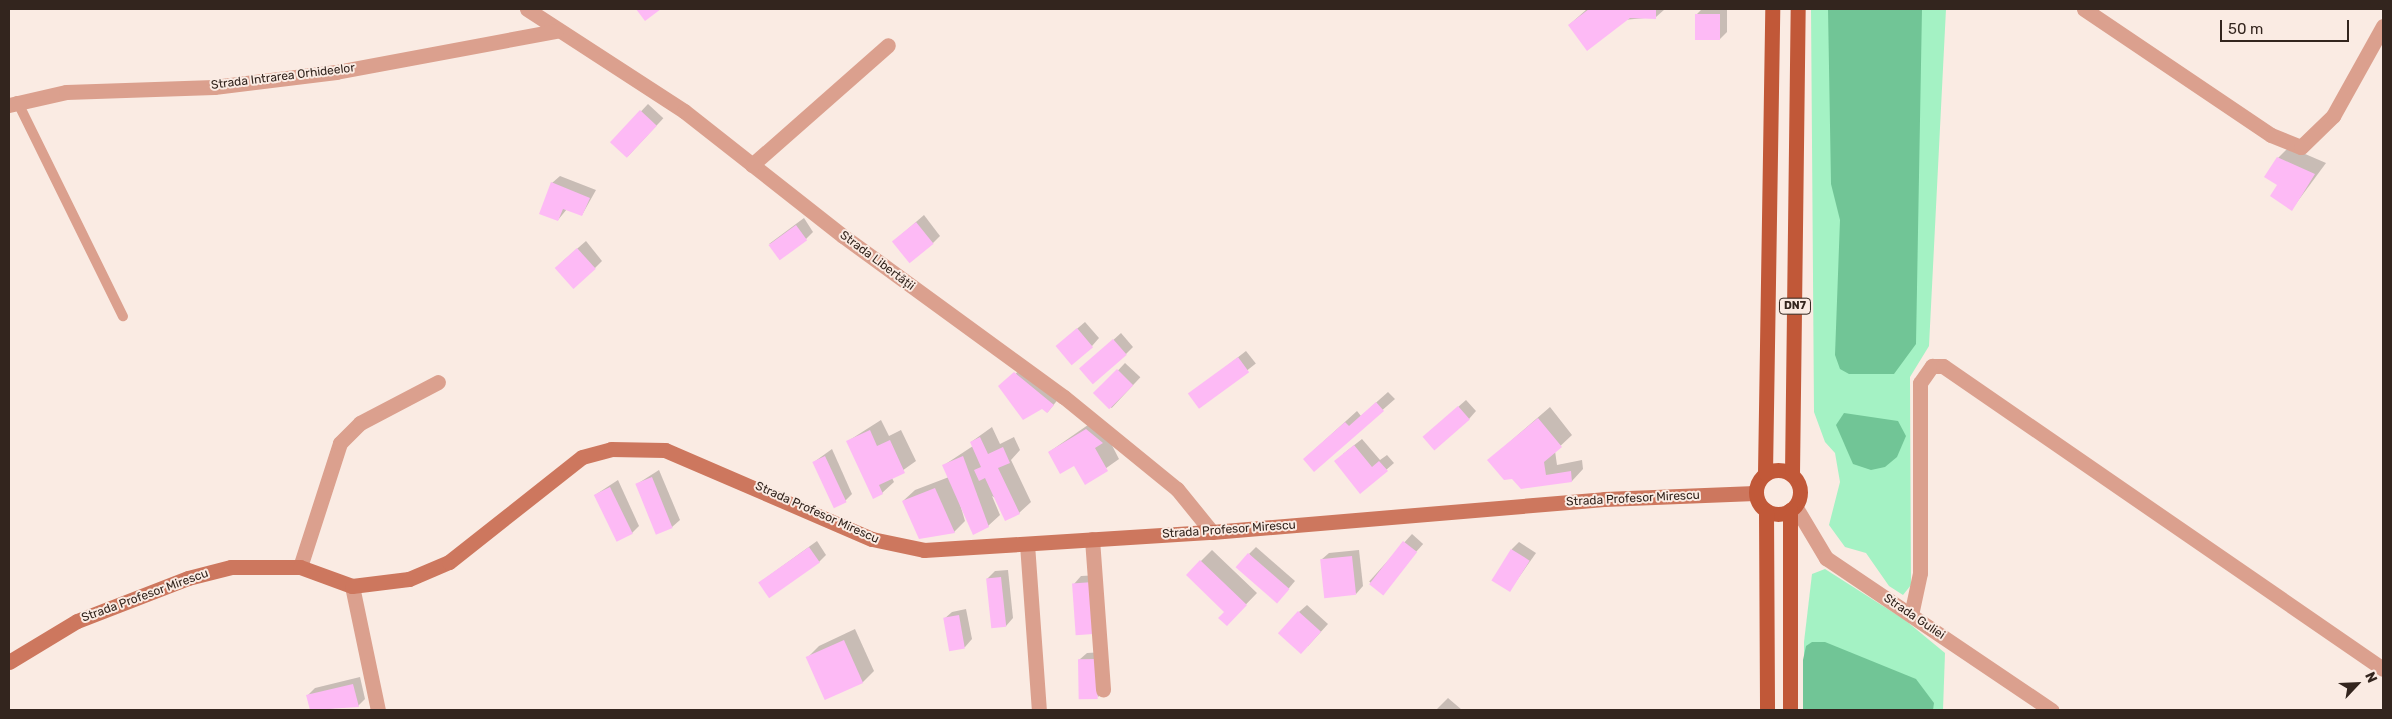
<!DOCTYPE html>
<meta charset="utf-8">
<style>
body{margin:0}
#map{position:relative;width:2392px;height:719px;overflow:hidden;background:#faebe3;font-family:Rubik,sans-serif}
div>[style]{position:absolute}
.green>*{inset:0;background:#a4f2c4}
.forest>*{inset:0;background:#71c596}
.shadow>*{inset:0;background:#0003;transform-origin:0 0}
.building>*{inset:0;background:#fdbaf5;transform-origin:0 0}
.lane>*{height:10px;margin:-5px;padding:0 5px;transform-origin:5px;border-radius:5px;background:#dba08e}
.street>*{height:15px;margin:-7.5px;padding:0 7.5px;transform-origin:7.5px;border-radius:7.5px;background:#dba08e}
.secondary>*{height:15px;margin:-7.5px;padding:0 7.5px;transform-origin:7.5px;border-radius:7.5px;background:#cd775e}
.primary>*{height:15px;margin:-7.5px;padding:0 7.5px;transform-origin:7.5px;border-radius:7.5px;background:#c15838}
.primary>.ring{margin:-7.5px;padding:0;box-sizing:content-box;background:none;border:15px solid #c15838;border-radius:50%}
span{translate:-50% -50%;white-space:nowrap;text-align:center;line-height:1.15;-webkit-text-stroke:4px #faebe3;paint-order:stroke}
.shield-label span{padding:1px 4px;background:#faebe3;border:1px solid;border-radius:4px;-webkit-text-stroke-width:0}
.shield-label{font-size:11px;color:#33251e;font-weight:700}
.street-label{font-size:12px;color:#33251e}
.frame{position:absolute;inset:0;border:10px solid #33251e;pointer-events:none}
.north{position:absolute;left:2332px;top:659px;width:50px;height:50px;-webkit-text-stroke:4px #faebe3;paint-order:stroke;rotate:65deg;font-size:14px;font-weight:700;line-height:20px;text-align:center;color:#33251e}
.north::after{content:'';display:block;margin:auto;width:18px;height:22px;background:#33251e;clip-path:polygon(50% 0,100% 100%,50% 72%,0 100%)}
.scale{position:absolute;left:2220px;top:20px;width:129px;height:22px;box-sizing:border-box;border:2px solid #33251e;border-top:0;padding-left:6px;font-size:15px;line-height:18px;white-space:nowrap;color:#33251e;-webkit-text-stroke:4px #faebe3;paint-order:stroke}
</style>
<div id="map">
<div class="green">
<i style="clip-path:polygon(1811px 9px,1946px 9px,1929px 346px,1910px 377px,1911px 585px,1903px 595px,1889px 586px,1866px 553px,1845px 547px,1829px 525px,1840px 482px,1835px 453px,1825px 442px,1814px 412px)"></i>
<i style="clip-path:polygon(1825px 569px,1905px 620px,1945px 653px,1943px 710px,1804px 710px,1804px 642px,1812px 574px)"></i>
</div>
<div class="forest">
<i style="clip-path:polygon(1828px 9px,1922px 9px,1916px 344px,1894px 374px,1849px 374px,1840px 369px,1835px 355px,1840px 220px,1831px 184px)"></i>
<i style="clip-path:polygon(1844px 413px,1898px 421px,1906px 436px,1897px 457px,1885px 467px,1871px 470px,1853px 464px,1836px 425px)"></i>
<i style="clip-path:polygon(1812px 642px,1825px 642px,1916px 679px,1934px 703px,1933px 710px,1803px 710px,1803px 660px,1806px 646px)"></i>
</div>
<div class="shadow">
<i style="clip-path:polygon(1587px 9px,1665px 9px,1656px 17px,1569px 25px)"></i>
<i style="clip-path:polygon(1702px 9px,1727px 9px,1727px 32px,1719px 40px,1697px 14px)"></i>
<i style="left:648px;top:104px;width:21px;height:52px;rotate:43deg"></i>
<i style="clip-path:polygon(2289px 147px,2326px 163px,2292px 209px,2279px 185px,2278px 158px)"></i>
<i style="clip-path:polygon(560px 176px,596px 190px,582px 215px,567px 209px,558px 220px,552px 183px)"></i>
<i style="clip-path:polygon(924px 215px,940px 236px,933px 243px,893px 242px)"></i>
<i style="clip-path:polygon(804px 218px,813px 232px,806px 239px,769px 244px)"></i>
<i style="clip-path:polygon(586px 241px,602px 261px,595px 268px,563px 261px)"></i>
<i style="clip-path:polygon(1085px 322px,1099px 338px,1092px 346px,1065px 339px)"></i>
<i style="clip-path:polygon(1121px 333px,1133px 347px,1126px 354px,1089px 362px)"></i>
<i style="left:1246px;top:351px;width:16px;height:70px;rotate:52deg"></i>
<i style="left:1125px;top:363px;width:21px;height:42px;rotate:43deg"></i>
<i style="left:1022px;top:366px;width:49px;height:20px;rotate:39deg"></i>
<i style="clip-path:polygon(1388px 392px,1395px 399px,1314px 470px,1304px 459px,1357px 411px,1361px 416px)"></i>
<i style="clip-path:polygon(1466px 400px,1476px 411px,1469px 419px,1432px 430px)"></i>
<i style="clip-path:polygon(1550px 407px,1572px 435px,1555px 451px,1557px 465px,1582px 460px,1583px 469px,1572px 481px,1513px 477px,1489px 460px)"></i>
<i style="clip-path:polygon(1098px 418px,1119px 459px,1085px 483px,1074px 464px,1049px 452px)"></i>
<i style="clip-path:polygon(881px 420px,889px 436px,901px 430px,916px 461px,892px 478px,894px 482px,882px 493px,848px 441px)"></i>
<i style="clip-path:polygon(992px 427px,1000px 444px,1014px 437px,1020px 450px,1011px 460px,1031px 502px,1019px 513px,992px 496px,1000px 515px,988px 526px,957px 494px,965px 521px,954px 532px,903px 501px,915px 490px,949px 477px,944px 465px,973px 446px,971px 442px)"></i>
<i style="clip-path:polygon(1362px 439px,1380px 460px,1387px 455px,1394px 463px,1361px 492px,1343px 454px)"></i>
<i style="clip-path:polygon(832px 449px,852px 494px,845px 501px,814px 462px)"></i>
<i style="clip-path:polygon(659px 470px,680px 520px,672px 527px,637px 484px)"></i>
<i style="clip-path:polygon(618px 480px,639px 526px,632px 533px,595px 495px)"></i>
<i style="left:1412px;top:534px;width:15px;height:64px;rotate:42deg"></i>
<i style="clip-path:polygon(817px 541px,826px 555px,819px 562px,759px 583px)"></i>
<i style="clip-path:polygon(1519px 542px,1536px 553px,1510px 590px,1512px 549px)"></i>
<i style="clip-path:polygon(1256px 547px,1295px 581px,1284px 594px,1249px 554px)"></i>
<i style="clip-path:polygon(1212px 550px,1257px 593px,1227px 624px,1226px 612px,1187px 575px)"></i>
<i style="clip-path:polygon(1359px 550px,1363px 586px,1356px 594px,1321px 560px,1329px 553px)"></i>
<i style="clip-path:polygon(1008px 570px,1013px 618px,1006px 626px,987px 579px,995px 571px)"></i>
<i style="clip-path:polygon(1101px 575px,1104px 625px,1074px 584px,1081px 576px)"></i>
<i style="clip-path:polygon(1307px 605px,1328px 624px,1308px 646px,1299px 612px)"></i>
<i style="clip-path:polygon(966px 609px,972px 639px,965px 647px,950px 649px,944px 619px,952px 612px)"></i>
<i style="clip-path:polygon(855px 629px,874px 671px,863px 682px,827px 698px,808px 657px,819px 646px)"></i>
<i style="clip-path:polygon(1104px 652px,1105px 690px,1098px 697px,1079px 660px,1087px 653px)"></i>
<i style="clip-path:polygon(360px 677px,365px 699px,358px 706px,312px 710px,308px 695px,315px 688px)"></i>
<i style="clip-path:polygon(1448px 698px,1462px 710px,1436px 710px)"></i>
</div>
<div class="building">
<i style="clip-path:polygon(636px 9px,661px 9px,645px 21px)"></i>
<i style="clip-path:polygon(1589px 9px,1656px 9px,1656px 19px,1630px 18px,1587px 51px,1568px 25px)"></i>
<i style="left:1695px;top:14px;width:25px;height:26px"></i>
<i style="left:640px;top:110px;width:23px;height:44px;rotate:43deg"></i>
<i style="clip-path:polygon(2277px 157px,2315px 174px,2292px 211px,2270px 196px,2277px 185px,2264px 177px)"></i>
<i style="clip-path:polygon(551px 182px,590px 198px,582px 216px,563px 209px,558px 221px,539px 214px)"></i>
<i style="left:916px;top:222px;width:28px;height:31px;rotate:51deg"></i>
<i style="left:796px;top:225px;width:19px;height:34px;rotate:54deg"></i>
<i style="left:577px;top:248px;width:28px;height:30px;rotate:48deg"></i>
<i style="left:1077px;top:328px;width:25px;height:28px;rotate:50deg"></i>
<i style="left:1113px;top:339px;width:21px;height:45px;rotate:49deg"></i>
<i style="left:1238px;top:357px;width:19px;height:62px;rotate:54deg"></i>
<i style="left:1117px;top:369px;width:23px;height:34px;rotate:45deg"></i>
<i style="clip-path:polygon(1014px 372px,1054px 405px,1047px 413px,1042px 409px,1023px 420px,998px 386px)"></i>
<i style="clip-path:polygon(1376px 402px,1384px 411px,1314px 472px,1303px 459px,1345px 422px,1349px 426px)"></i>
<i style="left:1458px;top:406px;width:18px;height:47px;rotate:49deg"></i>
<i style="clip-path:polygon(1538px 418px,1562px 447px,1544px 462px,1546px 475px,1571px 471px,1572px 482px,1521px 489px,1512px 479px,1504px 480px,1487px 460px)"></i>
<i style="clip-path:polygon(1086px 429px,1103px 443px,1095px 448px,1108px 471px,1085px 485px,1074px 466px,1060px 474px,1048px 452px)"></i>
<i style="clip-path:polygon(870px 430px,877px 446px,890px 440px,905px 473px,879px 485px,883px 494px,873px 499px,846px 441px)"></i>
<i style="clip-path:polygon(980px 437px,988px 454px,1003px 447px,1010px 463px,998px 468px,1020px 514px,1005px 521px,985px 478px,979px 481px,974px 470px,981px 467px,970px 442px)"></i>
<i style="clip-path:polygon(1354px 445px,1372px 467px,1379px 461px,1388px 471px,1360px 494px,1334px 461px)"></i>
<i style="left:825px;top:456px;width:51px;height:14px;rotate:65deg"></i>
<i style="clip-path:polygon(963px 456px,989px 527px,973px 535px,942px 465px)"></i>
<i style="left:652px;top:477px;width:55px;height:18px;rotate:68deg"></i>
<i style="left:610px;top:487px;width:52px;height:18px;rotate:64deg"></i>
<i style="clip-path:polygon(935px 488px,955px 533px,919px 539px,902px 501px)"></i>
<i style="left:1403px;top:541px;width:18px;height:55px;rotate:38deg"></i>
<i style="left:809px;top:547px;width:19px;height:62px;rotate:55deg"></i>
<i style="left:1511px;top:549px;width:22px;height:37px;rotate:32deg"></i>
<i style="left:1248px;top:553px;width:55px;height:19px;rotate:41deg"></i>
<i style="left:1352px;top:556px;width:39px;height:32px;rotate:84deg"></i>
<i style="clip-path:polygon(1200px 560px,1247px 605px,1227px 626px,1218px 618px,1224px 612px,1186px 575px)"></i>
<i style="left:1001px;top:577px;width:50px;height:15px;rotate:84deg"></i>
<i style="left:1093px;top:582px;width:52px;height:21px;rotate:86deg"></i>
<i style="left:1298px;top:611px;width:31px;height:30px;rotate:42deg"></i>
<i style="left:959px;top:615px;width:34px;height:16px;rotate:80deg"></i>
<i style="left:844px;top:640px;width:47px;height:42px;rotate:66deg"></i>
<i style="left:1097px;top:659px;width:40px;height:19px;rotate:89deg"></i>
<i style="clip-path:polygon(353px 684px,359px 707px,310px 710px,306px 695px)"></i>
</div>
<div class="lane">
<i style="left:17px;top:101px;width:240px;rotate:63.8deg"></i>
</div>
<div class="street">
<i style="left:527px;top:9px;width:187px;rotate:33deg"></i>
<i style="left:684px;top:111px;width:202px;rotate:38.2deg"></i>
<i style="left:843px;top:236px;width:273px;rotate:36.1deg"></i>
<i style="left:1064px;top:397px;width:146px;rotate:39.2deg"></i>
<i style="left:1177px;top:489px;width:55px;rotate:50.9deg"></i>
<i style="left:2084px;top:9px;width:225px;rotate:34deg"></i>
<i style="left:2271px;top:135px;width:32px;rotate:22deg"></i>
<i style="left:2301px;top:147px;width:45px;rotate:-44.1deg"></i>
<i style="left:2333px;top:116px;width:103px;rotate:-60.9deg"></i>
<i style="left:9px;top:105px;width:58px;rotate:-12.8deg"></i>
<i style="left:66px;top:92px;width:148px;rotate:-1.9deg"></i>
<i style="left:214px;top:87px;width:123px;rotate:-7deg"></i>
<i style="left:336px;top:72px;width:224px;rotate:-10.6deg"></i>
<i style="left:752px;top:165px;width:181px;rotate:-41.4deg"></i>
<i style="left:1795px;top:506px;width:61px;rotate:59.2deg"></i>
<i style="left:1826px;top:558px;width:272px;rotate:34deg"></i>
<i style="left:1092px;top:539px;width:151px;rotate:85.8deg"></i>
<i style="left:1027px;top:544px;width:166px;rotate:85.9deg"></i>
<i style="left:300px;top:567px;width:130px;rotate:-72.1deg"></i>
<i style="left:340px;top:443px;width:28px;rotate:-45deg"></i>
<i style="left:360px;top:423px;width:88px;rotate:-27.7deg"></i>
<i style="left:352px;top:586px;width:127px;rotate:78.2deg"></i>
<i style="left:1911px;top:615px;width:43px;rotate:-77.9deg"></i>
<i style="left:1920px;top:573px;width:190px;rotate:-90deg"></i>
<i style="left:1920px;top:383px;width:21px;rotate:-55deg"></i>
<i style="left:1932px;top:366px;width:11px"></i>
<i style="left:1943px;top:366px;width:534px;rotate:34.55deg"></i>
</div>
<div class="secondary">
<i style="left:9px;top:662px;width:79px;rotate:-31.1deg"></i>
<i style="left:77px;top:621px;width:119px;rotate:-21.2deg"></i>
<i style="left:188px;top:578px;width:44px;rotate:-14.3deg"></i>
<i style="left:231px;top:567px;width:69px"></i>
<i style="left:300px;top:567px;width:55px;rotate:20.1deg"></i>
<i style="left:352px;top:586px;width:57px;rotate:-7deg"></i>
<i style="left:409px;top:579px;width:43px;rotate:-23deg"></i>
<i style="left:449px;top:562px;width:169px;rotate:-38.3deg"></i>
<i style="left:582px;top:457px;width:30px;rotate:-15deg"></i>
<i style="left:611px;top:449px;width:54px;rotate:1.1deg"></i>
<i style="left:665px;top:450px;width:225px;rotate:23.3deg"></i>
<i style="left:872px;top:539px;width:53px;rotate:11.9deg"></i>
<i style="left:924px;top:550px;width:289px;rotate:-3.6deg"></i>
<i style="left:1212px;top:532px;width:393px;rotate:-4.8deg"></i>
<i style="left:1604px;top:499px;width:151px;rotate:-2.3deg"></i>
</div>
<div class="primary">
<i class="ring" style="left:1756px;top:470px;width:29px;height:29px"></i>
<i style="left:1765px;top:473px;width:464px;rotate:-89.1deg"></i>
<i style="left:1792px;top:474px;width:465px;rotate:-89.3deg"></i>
<i style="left:1766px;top:511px;width:199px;rotate:89.7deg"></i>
<i style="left:1790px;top:710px;width:200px;rotate:-90deg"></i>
</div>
<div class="shield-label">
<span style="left:1795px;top:306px">DN7</span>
</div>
<div class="street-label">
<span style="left:283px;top:77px;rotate:-7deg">Strada Intrarea Orhideelor</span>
<span style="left:877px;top:261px;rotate:37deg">Strada Libertății</span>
<span style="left:1633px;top:499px;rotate:-3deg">Strada Profesor Mirescu</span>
<span style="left:817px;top:513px;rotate:24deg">Strada Profesor Mirescu</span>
<span style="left:1229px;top:530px;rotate:-4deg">Strada Profesor Mirescu</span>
<span style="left:145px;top:596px;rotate:-20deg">Strada Profesor Mirescu</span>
<span style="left:1914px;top:617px;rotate:34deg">Strada Guliei</span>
</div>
<div class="frame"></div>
<div class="north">N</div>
<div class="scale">50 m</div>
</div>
